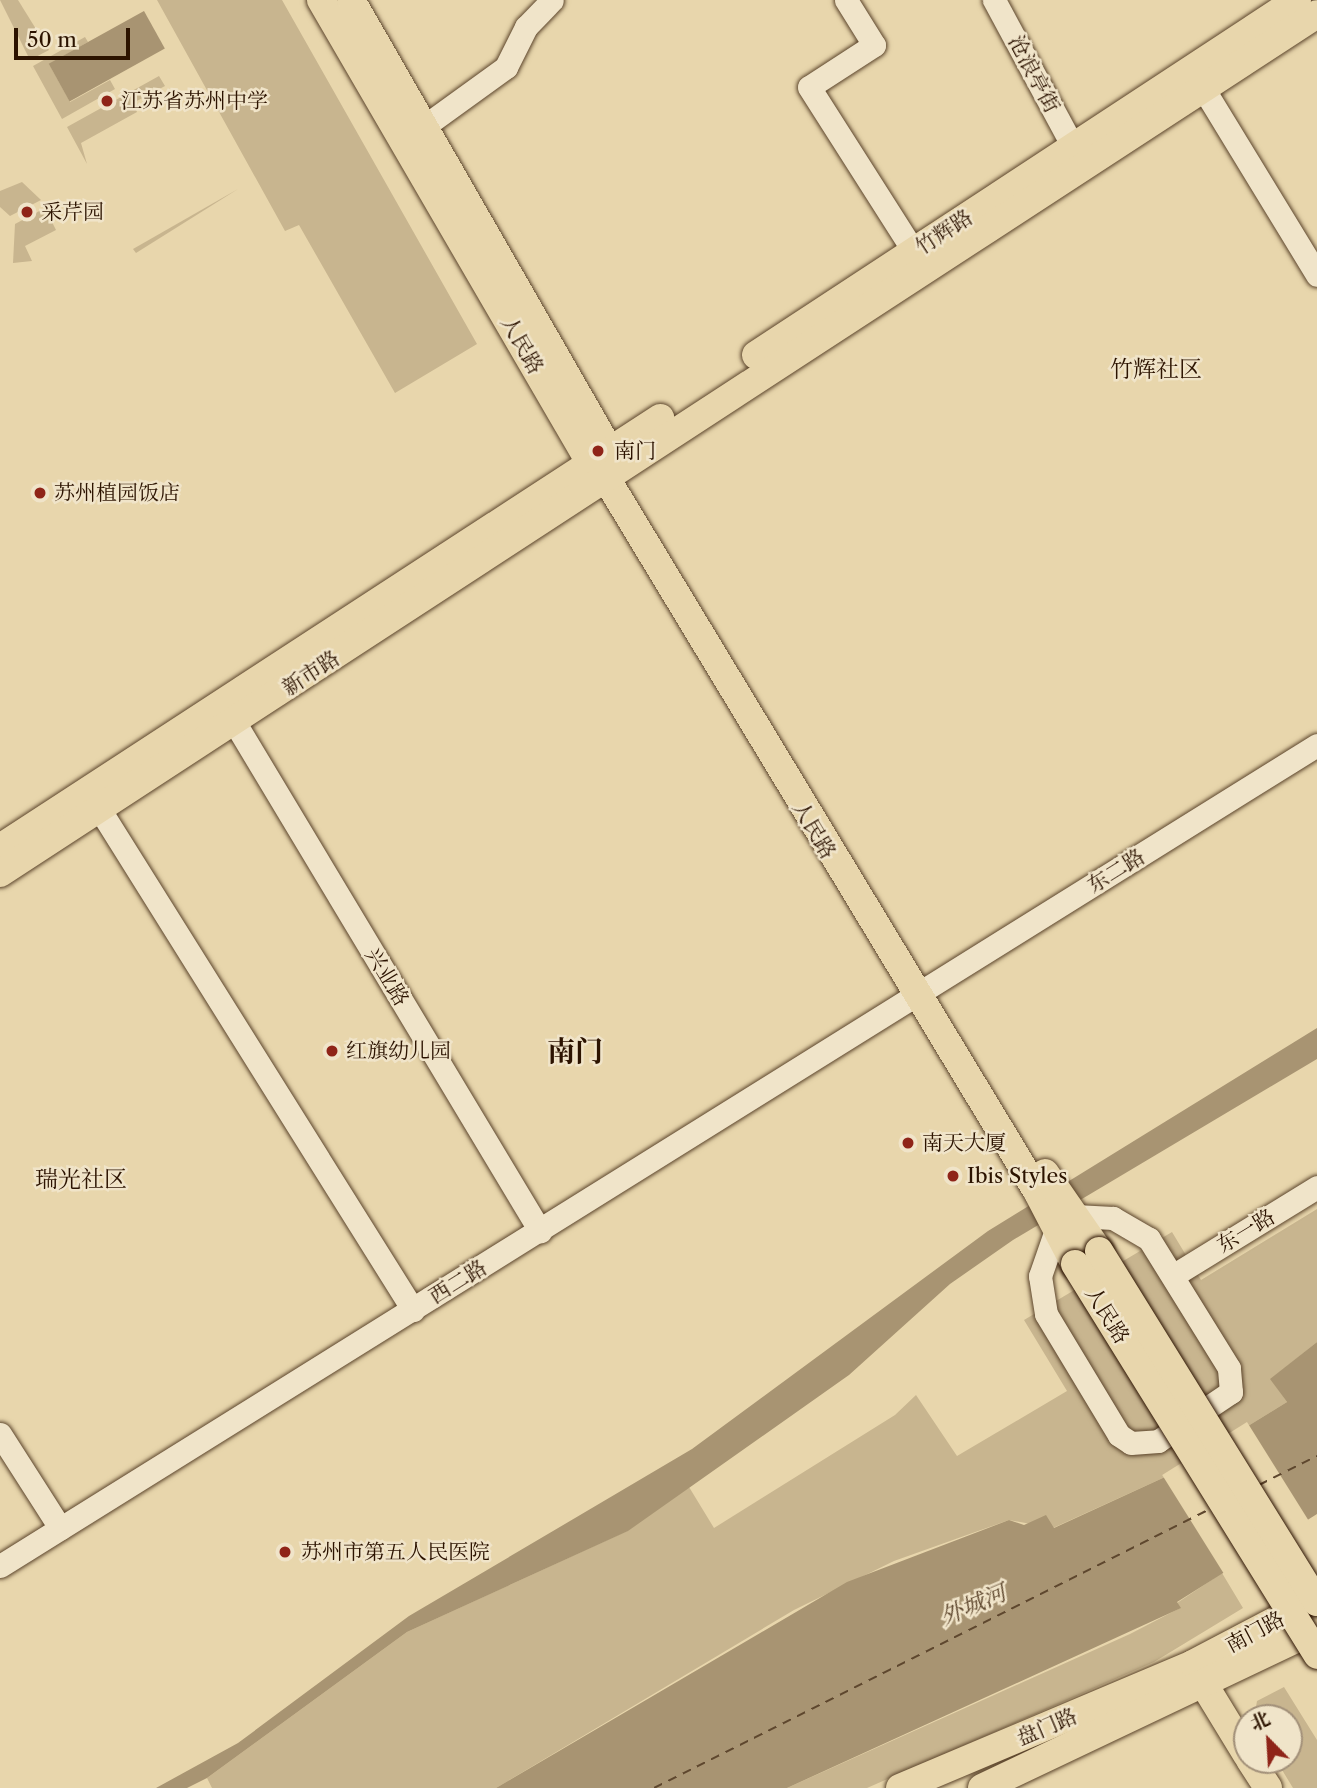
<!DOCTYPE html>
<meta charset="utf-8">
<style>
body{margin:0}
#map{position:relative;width:1317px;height:1788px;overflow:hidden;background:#e8d6ac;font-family:"Libre Caslon Text","Noto Serif SC",serif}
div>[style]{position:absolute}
.green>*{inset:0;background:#c8b58f}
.water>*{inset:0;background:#a89472;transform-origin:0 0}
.pier>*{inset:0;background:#e8d6ac;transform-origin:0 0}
.ferry>*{height:2px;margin-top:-1px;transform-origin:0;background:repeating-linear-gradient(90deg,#5e472e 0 9px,transparent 0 16px)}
.roads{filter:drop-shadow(0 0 2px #5b442b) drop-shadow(0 0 2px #5b442b)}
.minor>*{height:23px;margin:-11.5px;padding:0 11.5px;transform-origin:11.5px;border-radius:11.5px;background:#f0e4c9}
.major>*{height:28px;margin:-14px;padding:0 14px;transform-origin:14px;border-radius:14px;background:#e8d6ac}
.bridges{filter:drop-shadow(0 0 2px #2c1300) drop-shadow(0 0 2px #2c1300)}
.major-bridge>*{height:28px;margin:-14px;padding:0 14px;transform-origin:14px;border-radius:14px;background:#e8d6ac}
.dots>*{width:19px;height:19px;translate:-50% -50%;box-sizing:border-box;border:4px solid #f0e4c9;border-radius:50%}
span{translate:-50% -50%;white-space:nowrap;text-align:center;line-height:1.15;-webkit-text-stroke:5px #f0e4c9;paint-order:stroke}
.street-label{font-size:21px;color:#2c1300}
.poi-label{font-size:21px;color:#2c1300}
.left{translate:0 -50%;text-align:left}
.neighbourhood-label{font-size:23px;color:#2c1300}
.water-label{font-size:23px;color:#5e472e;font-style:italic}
.district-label{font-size:28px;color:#2c1300;font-weight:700}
.north{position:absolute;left:1233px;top:1704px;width:70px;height:70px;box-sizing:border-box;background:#f0e4c9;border:2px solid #a29079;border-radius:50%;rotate:336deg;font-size:19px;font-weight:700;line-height:28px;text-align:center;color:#2c1300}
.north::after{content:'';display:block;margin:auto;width:24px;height:32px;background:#8f2418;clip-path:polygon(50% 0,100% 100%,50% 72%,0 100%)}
.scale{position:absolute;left:14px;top:28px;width:116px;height:32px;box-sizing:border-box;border:4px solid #2c1300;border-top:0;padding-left:9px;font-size:21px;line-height:24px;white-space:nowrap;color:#2c1300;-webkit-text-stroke:5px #f0e4c9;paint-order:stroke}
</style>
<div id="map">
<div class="green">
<i style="clip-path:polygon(0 0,18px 0,49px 50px,30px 60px)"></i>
<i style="clip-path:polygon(157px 0,282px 0,477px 344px,395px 393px,299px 225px,285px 231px)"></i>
<i style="clip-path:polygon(85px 37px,88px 42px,49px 64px,70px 102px,110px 80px,115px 89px,62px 119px,33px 66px)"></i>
<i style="clip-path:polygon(159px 76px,165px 86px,133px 103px,137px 112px,81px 143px,87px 164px,67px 127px)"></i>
<i style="clip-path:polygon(22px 182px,41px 200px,10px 216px,0 207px,0 191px)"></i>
<i style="clip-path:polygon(238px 189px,136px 253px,133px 249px)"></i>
<i style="clip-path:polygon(45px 208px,56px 230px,25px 246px,32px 261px,13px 263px,15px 224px)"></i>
<i style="clip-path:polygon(1317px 1209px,1317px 1342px,1271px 1379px,1287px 1402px,1165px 1477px,1053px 1528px,1009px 1520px,894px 1561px,794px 1610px,496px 1788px,212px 1788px,207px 1778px,407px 1632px,627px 1531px,689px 1487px,714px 1528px,895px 1415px,916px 1395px,957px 1456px,1067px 1391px,1024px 1320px,1172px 1232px,1201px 1280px)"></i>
<i style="clip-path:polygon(1222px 1573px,1243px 1608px,1154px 1662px,867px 1788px,787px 1788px,1130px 1634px,1180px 1608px,1177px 1603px)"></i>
<i style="clip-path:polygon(1284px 1687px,1317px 1740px,1317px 1788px,1293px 1788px,1276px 1760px,1289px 1760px,1289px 1718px,1254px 1718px,1257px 1701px)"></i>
</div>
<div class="water">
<i style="left:144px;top:11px;width:43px;height:109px;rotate:61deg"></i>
<i style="clip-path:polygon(1317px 1028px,1317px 1059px,1013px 1240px,950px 1284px,849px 1375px,628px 1531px,407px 1632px,207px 1778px,187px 1788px,156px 1788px,238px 1743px,409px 1616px,692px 1449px,988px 1231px)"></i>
<i style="clip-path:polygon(1317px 1342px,1317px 1514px,1177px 1602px,1181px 1608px,787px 1788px,496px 1788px,847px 1582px,1009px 1520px,1024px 1525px,1046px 1515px,1054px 1528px,1165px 1477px,1287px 1402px,1270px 1379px)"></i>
</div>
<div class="pier">
<i style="left:1247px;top:1422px;width:120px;height:100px;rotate:58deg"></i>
</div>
<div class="ferry">
<i style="left:1259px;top:1485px;width:65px;rotate:-26.6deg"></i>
<i style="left:654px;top:1788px;width:622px;rotate:-26.65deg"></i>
</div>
<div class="roads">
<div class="minor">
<i style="left:846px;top:0;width:53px;rotate:58.1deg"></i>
<i style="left:874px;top:45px;width:77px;rotate:147.1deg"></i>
<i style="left:809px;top:87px;width:196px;rotate:57.5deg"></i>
<i style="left:994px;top:0;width:167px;rotate:61.7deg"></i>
<i style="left:1203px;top:88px;width:219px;rotate:58.6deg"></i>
<i style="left:426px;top:125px;width:99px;rotate:-35.9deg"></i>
<i style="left:506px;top:67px;width:45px;rotate:-63.4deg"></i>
<i style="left:526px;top:27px;width:37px;rotate:-46deg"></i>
<i style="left:235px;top:723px;width:593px;rotate:59.02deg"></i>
<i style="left:90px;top:794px;width:609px;rotate:57.95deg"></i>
<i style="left:1057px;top:1227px;width:52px;rotate:109.1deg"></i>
<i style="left:1040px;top:1276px;width:38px;rotate:81deg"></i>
<i style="left:1046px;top:1314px;width:141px;rotate:58.9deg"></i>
<i style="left:1119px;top:1435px;width:14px;rotate:34deg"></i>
<i style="left:1131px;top:1443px;width:27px;rotate:-4deg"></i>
<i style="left:1158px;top:1441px;width:88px;rotate:-33.9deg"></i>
<i style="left:1231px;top:1392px;width:24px;rotate:-95deg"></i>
<i style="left:1229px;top:1368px;width:152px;rotate:-121.8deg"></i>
<i style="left:1149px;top:1239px;width:42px;rotate:-149.7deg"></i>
<i style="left:1113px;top:1218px;width:38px;rotate:-177deg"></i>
<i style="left:1174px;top:1275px;width:168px;rotate:-31.6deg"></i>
<i style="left:0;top:1434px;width:112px;rotate:57.4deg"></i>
<i style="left:0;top:1566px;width:1552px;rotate:-31.94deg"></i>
</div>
<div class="major">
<i style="left:321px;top:0;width:537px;rotate:59.81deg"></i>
<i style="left:591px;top:464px;width:21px;rotate:43deg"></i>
<i style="left:606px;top:478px;width:833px;rotate:58.85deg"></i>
<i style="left:1037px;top:1191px;width:82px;rotate:62.5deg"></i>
<i style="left:351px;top:0;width:538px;rotate:60.15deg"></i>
<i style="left:756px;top:355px;width:647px;rotate:-33.27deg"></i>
<i style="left:0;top:848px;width:788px;rotate:-33.08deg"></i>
<i style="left:0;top:873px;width:1572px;rotate:-33.11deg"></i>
<i style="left:1045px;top:1173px;width:95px;rotate:55.3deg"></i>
<i style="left:1197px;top:1673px;width:96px;rotate:58.6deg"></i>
<i style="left:1250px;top:1760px;width:33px;rotate:57deg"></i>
<i style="left:900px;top:1788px;width:318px;rotate:-22.9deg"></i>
<i style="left:1193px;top:1664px;width:133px;rotate:-27.7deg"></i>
<i style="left:982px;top:1788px;width:371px;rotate:-25.4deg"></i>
</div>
</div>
<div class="bridges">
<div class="major-bridge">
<i style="left:1099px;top:1251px;width:413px;rotate:58.2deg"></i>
<i style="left:1075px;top:1264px;width:460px;rotate:58.2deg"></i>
</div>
</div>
<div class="dots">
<i style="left:107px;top:101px;background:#8f2418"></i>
<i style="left:27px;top:212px;background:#8f2418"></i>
<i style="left:598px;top:451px;background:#8f2418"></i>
<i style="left:40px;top:493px;background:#8f2418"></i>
<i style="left:332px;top:1051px;background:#8f2418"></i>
<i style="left:908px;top:1143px;background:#8f2418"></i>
<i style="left:953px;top:1176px;background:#8f2418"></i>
<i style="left:285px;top:1552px;background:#8f2418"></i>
</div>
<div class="street-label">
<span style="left:1034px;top:74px;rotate:62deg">沧浪亭街</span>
<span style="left:944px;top:232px;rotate:-33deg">竹辉路</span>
<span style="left:522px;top:345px;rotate:60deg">人民路</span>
<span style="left:311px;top:673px;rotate:-33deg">新市路</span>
<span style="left:814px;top:830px;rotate:59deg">人民路</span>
<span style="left:1116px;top:871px;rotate:-32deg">东二路</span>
<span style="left:387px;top:977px;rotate:59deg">兴业路</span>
<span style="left:1246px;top:1231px;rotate:-31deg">东一路</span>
<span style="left:458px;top:1282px;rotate:-32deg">西二路</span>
<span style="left:1107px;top:1315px;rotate:58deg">人民路</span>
<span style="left:1255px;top:1632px;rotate:-28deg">南门路</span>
<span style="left:1047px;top:1727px;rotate:-23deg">盘门路</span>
</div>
<div class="poi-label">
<span class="left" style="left:121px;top:101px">江苏省苏州中学</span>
<span class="left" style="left:41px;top:212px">采芹园</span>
<span class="left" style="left:614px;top:451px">南门</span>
<span class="left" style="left:54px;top:493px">苏州植园饭店</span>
<span class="left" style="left:346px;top:1051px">红旗幼儿园</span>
<span class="left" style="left:922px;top:1143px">南天大厦</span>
<span class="left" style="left:967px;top:1176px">Ibis Styles</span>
<span class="left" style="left:301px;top:1552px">苏州市第五人民医院</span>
</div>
<div class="neighbourhood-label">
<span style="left:1156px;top:369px">竹辉社区</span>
<span style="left:81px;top:1179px">瑞光社区</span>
</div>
<div class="water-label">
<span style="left:973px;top:1605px;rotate:-23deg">外城河</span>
</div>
<div class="district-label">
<span style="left:575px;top:1051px">南门</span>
</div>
<div class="north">北</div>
<div class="scale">50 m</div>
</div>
